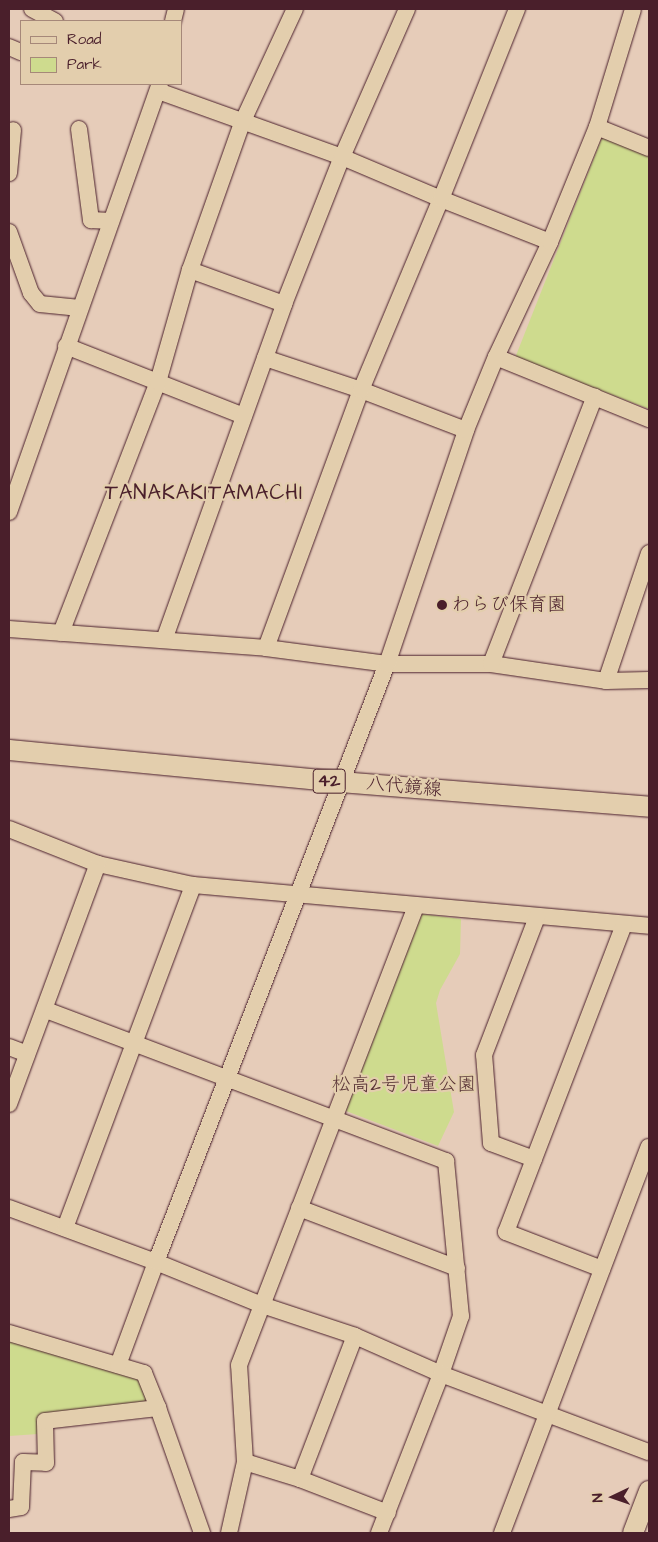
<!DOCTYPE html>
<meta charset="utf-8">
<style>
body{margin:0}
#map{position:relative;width:658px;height:1542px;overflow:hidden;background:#e6ccb9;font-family:"Architects Daughter","Klee One",sans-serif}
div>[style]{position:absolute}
.green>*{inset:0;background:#cedb8e}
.roads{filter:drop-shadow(0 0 1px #4a1f2b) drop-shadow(0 0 1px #4a1f2b)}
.minor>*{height:16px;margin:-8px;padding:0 8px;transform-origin:8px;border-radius:8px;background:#e3cead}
.major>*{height:20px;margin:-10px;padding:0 10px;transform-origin:10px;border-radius:10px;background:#e3cead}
.dots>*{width:14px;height:14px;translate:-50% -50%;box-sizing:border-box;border:2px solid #e3cead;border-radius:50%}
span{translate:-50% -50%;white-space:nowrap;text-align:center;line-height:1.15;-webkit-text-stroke:4.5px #e3cead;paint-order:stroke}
.shield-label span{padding:1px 4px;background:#e3cead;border:1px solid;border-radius:4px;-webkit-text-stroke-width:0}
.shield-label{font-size:18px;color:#4a1f2b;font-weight:700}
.poi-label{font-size:19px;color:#4a1f2b}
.left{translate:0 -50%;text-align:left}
.street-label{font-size:19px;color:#4a1f2b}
.park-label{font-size:19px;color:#573235}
.quarter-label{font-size:21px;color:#4a1f2b;letter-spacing:1px}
.frame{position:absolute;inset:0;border:10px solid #4a1f2b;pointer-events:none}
.legend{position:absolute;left:20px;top:20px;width:162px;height:65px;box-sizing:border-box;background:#e3cead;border:1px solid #a68879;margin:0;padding:6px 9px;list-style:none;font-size:15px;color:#4a1f2b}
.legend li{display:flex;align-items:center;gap:10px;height:25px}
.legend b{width:25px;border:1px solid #a68879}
.north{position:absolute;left:588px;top:1472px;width:50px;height:50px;-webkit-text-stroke:4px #e3cead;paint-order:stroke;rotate:267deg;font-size:14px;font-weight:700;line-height:20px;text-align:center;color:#4a1f2b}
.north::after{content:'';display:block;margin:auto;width:18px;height:22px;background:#4a1f2b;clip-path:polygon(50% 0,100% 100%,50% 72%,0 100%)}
</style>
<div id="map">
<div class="green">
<i style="clip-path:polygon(603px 135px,649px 155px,649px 409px,515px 358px)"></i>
<i style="clip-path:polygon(422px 914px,461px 919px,460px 954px,440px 990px,436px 1003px,454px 1112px,438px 1146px,346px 1111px)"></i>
<i style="clip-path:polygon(9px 1339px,139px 1378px,151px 1406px,39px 1419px,38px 1434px,9px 1436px)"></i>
</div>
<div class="roads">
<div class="minor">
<i style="left:32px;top:9px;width:26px;rotate:28deg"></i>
<i style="left:173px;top:21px;width:12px;rotate:-76deg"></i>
<i style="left:9px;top:47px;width:13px;rotate:23deg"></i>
<i style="left:158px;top:91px;width:195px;rotate:19.7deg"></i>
<i style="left:342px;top:157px;width:108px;rotate:23deg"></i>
<i style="left:441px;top:199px;width:117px;rotate:21.5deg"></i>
<i style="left:597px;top:127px;width:56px;rotate:22deg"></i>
<i style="left:79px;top:129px;width:92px;rotate:82.5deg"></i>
<i style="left:91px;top:220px;width:20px;rotate:3deg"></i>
<i style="left:9px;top:173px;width:43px;rotate:-84.7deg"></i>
<i style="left:9px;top:232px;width:65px;rotate:70.2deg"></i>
<i style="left:31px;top:293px;width:14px;rotate:51deg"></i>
<i style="left:40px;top:304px;width:40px;rotate:5.7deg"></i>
<i style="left:190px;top:270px;width:100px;rotate:19.9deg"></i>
<i style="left:66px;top:346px;width:191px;rotate:21.5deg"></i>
<i style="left:496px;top:357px;width:165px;rotate:22.1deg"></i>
<i style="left:265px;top:358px;width:101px;rotate:18.4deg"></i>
<i style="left:361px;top:390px;width:112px;rotate:20.9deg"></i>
<i style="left:9px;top:512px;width:454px;rotate:-70.6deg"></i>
<i style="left:9px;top:629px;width:258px;rotate:4.2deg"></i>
<i style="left:266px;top:648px;width:122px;rotate:7.5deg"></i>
<i style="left:387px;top:664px;width:104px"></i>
<i style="left:491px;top:664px;width:116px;rotate:8.4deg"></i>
<i style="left:606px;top:681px;width:43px;rotate:-1.3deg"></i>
<i style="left:61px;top:633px;width:269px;rotate:-68.9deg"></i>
<i style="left:158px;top:382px;width:116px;rotate:-74.1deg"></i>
<i style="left:190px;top:270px;width:156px;rotate:-70.5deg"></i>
<i style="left:242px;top:123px;width:126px;rotate:-65.1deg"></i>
<i style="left:164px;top:640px;width:357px;rotate:-70.3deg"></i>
<i style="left:284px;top:304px;width:158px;rotate:-68.5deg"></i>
<i style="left:342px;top:157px;width:162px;rotate:-66.3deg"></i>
<i style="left:266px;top:648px;width:275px;rotate:-69.8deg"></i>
<i style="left:361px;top:390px;width:207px;rotate:-67.3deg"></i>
<i style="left:441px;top:199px;width:205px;rotate:-68.2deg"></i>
<i style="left:491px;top:664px;width:287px;rotate:-68.8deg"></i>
<i style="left:606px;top:681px;width:135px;rotate:-71.4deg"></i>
<i style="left:9px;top:829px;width:96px;rotate:21.5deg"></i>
<i style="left:98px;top:864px;width:97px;rotate:12.5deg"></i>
<i style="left:193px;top:885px;width:458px;rotate:5.1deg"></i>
<i style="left:46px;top:1010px;width:428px;rotate:20.7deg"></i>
<i style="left:446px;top:1161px;width:156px;rotate:84.5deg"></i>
<i style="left:461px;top:1316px;width:61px;rotate:109deg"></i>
<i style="left:441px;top:1374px;width:171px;rotate:111.3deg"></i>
<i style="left:9px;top:1047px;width:19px;rotate:21deg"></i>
<i style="left:9px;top:1104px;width:256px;rotate:-69.7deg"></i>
<i style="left:534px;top:1159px;width:46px;rotate:-159.6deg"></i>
<i style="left:491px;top:1143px;width:88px;rotate:-94.5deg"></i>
<i style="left:484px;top:1055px;width:148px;rotate:-69deg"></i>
<i style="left:9px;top:1208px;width:157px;rotate:20.2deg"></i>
<i style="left:156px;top:1262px;width:114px;rotate:22.1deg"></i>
<i style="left:262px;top:1305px;width:98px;rotate:18.4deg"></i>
<i style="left:355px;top:1336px;width:94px;rotate:23.8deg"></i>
<i style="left:441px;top:1374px;width:222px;rotate:20.6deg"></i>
<i style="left:299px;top:1208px;width:169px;rotate:20.8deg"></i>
<i style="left:65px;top:1228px;width:366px;rotate:-69.5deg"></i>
<i style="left:602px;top:1269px;width:103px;rotate:-158.9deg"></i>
<i style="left:506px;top:1232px;width:330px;rotate:-69deg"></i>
<i style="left:9px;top:1333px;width:141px;rotate:16.5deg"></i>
<i style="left:144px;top:1373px;width:38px;rotate:68deg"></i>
<i style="left:158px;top:1408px;width:133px;rotate:70.6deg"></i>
<i style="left:118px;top:1365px;width:110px;rotate:-69.7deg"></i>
<i style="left:156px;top:1262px;width:641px;rotate:-68.88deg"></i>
<i style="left:387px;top:664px;width:247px;rotate:-71.3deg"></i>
<i style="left:466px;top:430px;width:79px;rotate:-67.7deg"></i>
<i style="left:496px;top:357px;width:127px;rotate:-64.8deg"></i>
<i style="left:550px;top:242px;width:124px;rotate:-67.8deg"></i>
<i style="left:597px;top:127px;width:123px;rotate:-73deg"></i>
<i style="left:245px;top:1462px;width:58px;rotate:17.2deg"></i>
<i style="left:300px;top:1479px;width:94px;rotate:21.1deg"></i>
<i style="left:300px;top:1479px;width:153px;rotate:-69deg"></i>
<i style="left:9px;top:1509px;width:12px;rotate:-9deg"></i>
<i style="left:21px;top:1507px;width:45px;rotate:-87.5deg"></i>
<i style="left:23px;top:1462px;width:23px;rotate:2deg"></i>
<i style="left:46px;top:1463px;width:42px;rotate:-91.4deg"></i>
<i style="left:45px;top:1421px;width:114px;rotate:-6.6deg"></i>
<i style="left:229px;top:1533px;width:73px;rotate:-77.3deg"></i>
<i style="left:245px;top:1462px;width:97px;rotate:-93.5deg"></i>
<i style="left:239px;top:1365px;width:492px;rotate:-68.9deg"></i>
<i style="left:502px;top:1533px;width:413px;rotate:-69.2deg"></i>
</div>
<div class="major">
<i style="left:9px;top:750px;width:334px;rotate:5.5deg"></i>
<i style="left:341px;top:782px;width:309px;rotate:4.6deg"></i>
<i style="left:633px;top:1533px;width:45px;rotate:-69.1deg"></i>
</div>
</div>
<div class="dots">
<i style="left:442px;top:605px;background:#4a1f2b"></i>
</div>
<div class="shield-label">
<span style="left:329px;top:781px">42</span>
</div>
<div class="poi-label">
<span class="left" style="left:452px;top:605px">わらび保育園</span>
</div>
<div class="street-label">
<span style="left:404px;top:787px;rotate:5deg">八代鏡線</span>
</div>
<div class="park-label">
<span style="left:404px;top:1085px">松高2号児童公園</span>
</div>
<div class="quarter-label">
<span style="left:204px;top:493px">TANAKAKITAMACHI</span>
</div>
<div class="frame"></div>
<ul class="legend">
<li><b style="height:6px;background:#e3cead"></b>Road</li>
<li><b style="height:14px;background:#cedb8e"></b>Park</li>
</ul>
<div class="north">N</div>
</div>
